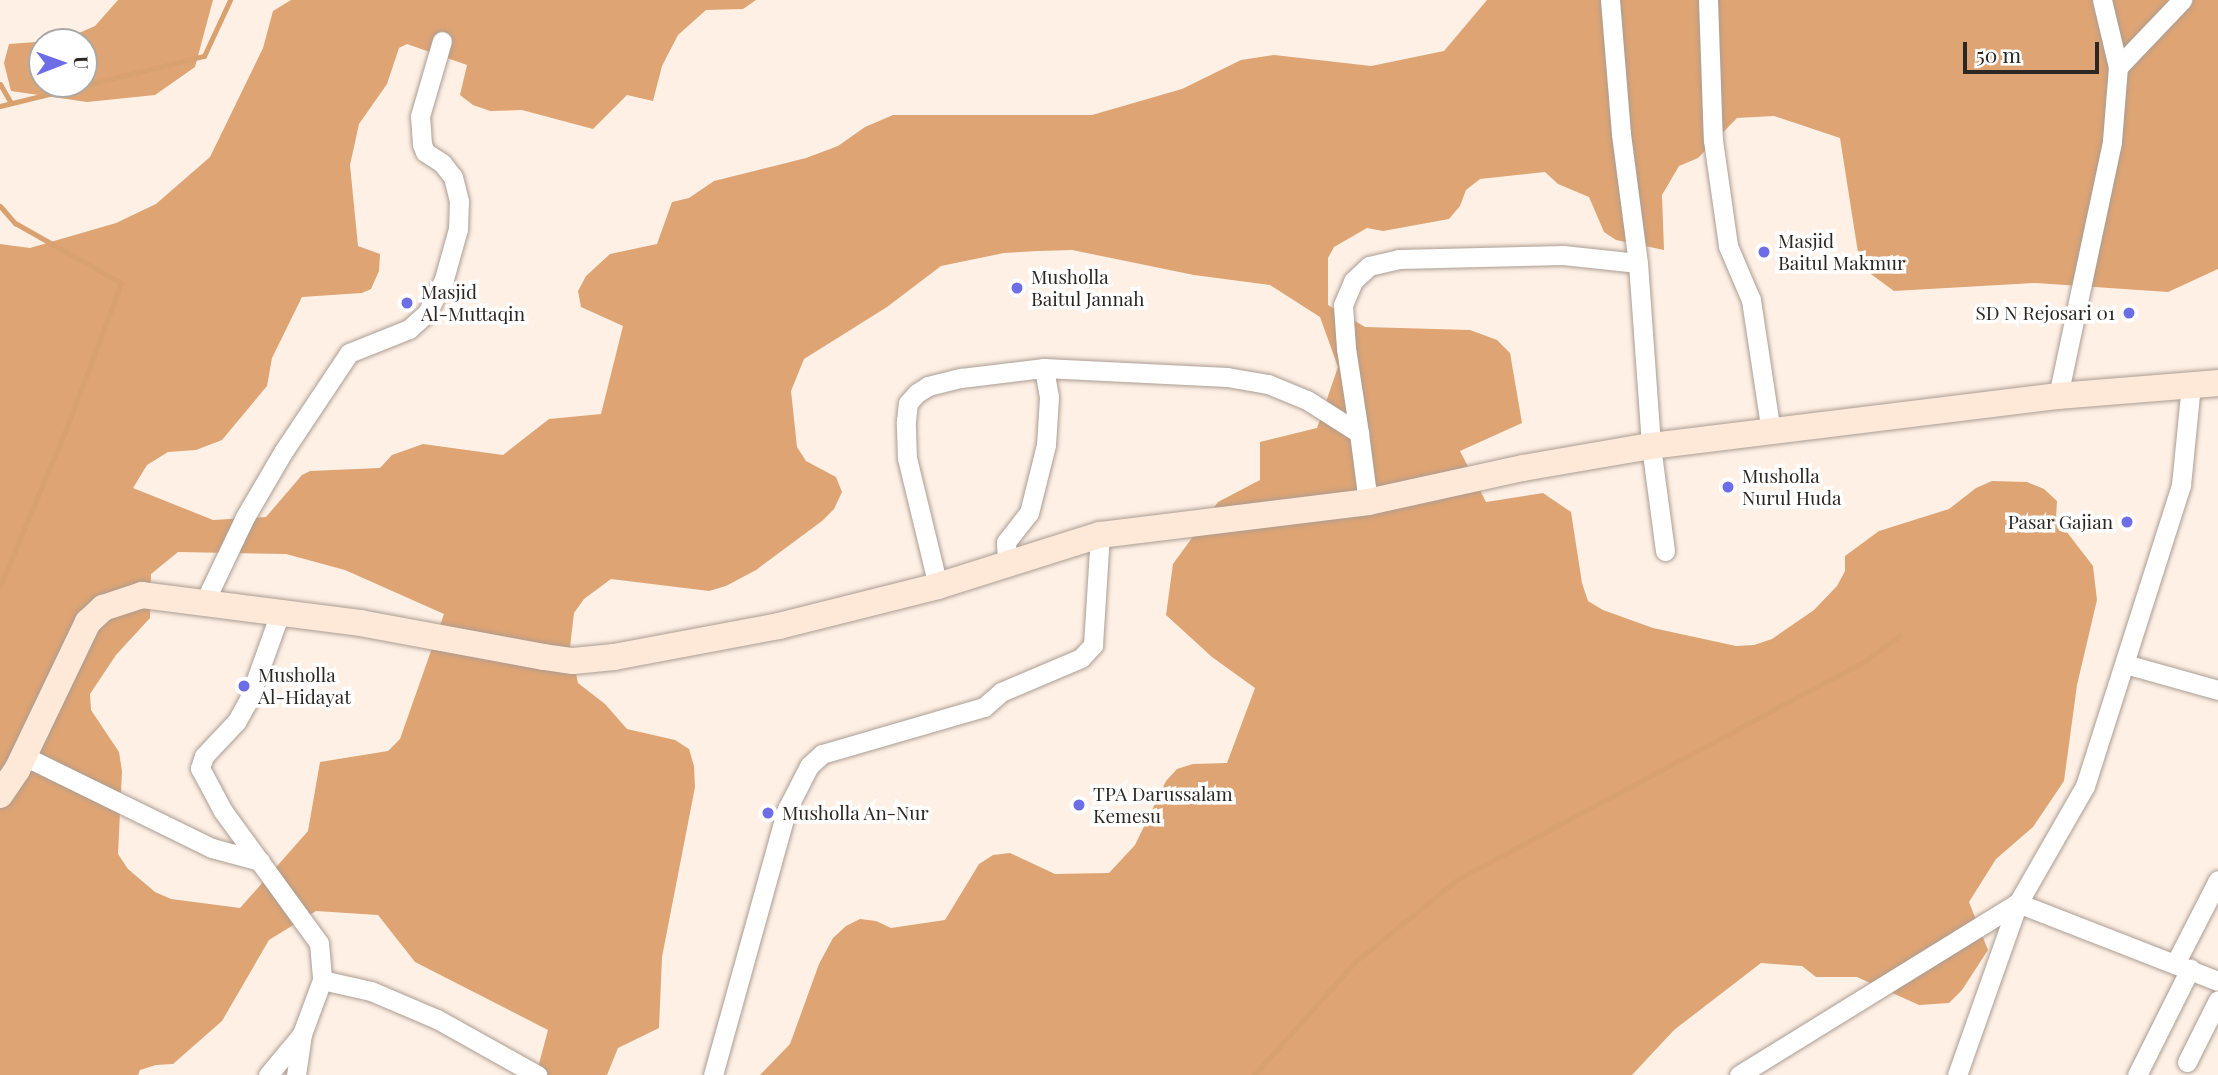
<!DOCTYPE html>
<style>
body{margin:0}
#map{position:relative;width:2218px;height:1075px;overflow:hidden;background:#fff0e5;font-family:"Playfair Display",serif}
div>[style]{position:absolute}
.forest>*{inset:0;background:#dea474}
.stream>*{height:5px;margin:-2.5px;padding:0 2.5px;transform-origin:2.5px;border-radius:2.5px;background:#d9a070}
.roads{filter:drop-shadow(0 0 2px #ab9d93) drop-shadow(0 0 2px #ab9d93)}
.street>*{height:19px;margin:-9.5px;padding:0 9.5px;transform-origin:9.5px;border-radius:9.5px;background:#fff}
.secondary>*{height:26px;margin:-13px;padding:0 13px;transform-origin:13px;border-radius:13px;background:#fee9d8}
.dots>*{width:19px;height:19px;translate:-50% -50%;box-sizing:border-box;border:4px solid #fff;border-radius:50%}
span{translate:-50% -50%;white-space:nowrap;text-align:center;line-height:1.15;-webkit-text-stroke:7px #fff;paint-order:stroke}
.poi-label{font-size:19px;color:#2c2723}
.left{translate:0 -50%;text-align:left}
.right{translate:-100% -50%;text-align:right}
.north{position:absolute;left:28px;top:28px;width:70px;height:70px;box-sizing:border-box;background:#fff;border:2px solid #aba9a7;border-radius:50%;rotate:89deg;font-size:19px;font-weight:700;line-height:28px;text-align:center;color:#2c2723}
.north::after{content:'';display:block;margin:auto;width:24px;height:32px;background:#6c6de7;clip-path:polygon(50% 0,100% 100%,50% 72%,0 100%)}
.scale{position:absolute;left:1963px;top:42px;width:136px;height:32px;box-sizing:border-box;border:4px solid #2c2723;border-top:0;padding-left:9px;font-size:21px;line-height:24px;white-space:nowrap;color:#2c2723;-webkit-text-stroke:5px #fff;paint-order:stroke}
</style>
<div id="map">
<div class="forest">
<i style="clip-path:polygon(evenodd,118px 0,213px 0,195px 67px,155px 95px,87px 102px,11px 91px,4px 63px,9px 44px,63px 40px,95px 26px,118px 0,42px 42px,84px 42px,84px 84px,42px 84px,42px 42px)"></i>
<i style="clip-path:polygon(evenodd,291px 0,756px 0,743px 9px,706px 10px,678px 35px,662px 66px,653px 101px,627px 95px,593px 129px,522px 110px,490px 111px,473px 105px,460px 95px,467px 65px,407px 44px,399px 48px,387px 84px,359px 124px,350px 165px,358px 246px,380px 254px,379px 271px,371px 289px,362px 293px,302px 297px,272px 358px,267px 386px,222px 440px,196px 450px,168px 452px,147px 465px,133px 488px,213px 520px,266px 517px,302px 475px,310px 471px,380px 468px,392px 455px,423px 444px,503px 455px,549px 419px,601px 414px,623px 326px,581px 307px,578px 291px,586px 276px,610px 254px,657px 244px,672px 202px,689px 198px,714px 181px,806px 158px,838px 146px,865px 127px,893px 115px,1092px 115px,1182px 89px,1241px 60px,1274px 55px,1371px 66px,1444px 51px,1487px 0,2218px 0,2218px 269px,2168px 292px,2036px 283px,1894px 291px,1868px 272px,1859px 259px,1840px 138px,1774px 116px,1737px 118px,1698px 158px,1679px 166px,1662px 195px,1664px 250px,1616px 240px,1604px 232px,1589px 197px,1558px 184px,1545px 172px,1480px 179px,1466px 190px,1460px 206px,1449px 219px,1383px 231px,1367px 228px,1334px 247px,1328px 258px,1328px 305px,1365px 327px,1470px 330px,1497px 340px,1510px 353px,1522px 423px,1460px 451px,1486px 502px,1543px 493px,1571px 512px,1582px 583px,1588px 601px,1603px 610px,1653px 628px,1736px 646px,1754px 645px,1772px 639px,1814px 610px,1837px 586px,1845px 571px,1845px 556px,1879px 531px,1949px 509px,1976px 488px,1992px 481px,2027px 482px,2044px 489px,2057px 501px,2056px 518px,2093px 566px,2097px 600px,2077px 685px,2064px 781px,2033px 827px,1996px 859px,1969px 902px,1988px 950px,1962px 990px,1949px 1003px,1919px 1005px,1857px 977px,1816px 977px,1802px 966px,1761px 963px,1674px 1030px,1632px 1075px,760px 1075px,790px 1044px,819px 964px,833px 938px,846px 926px,860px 919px,876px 921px,891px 928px,945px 920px,979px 864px,993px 855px,1010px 853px,1055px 874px,1109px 873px,1135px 845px,1166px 781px,1177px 769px,1193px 764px,1227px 763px,1255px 688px,1212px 657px,1166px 615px,1173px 564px,1218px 502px,1260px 480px,1260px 442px,1317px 428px,1338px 367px,1320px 317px,1270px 285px,1194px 275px,1072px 250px,1038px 251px,1004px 253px,941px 266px,887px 307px,804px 359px,791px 391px,797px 447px,806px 461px,836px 477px,842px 492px,834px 509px,822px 521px,756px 570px,726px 586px,709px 591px,611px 579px,584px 599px,574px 613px,570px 647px,578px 683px,605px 704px,627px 729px,675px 740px,689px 749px,694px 766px,695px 787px,662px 957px,659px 1028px,618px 1048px,607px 1075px,536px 1075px,548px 1030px,415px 962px,378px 915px,316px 911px,269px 940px,222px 1021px,173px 1064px,156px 1065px,140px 1070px,138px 1075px,0 1075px,0 244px,30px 248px,116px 223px,156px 204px,210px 157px,263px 48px,273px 11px,291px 0,178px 552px,286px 554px,345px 570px,444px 614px,400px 739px,388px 751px,320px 762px,308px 831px,240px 908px,171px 899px,155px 892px,128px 869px,118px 854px,122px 771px,119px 752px,91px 710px,90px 694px,116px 655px,150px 618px,151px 574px,178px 552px)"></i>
</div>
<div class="stream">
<i style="left:0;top:84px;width:22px;rotate:60deg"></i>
<i style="left:0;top:106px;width:210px;rotate:-13.8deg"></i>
<i style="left:204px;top:56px;width:62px;rotate:-65.1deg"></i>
<i style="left:0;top:206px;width:23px;rotate:49deg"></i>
<i style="left:15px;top:223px;width:122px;rotate:29.5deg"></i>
<i style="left:121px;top:283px;width:156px;rotate:110.6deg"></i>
<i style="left:66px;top:429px;width:170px;rotate:112.8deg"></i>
<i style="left:1254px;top:1075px;width:153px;rotate:-48.2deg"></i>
<i style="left:1356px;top:961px;width:131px;rotate:-38.8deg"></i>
<i style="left:1458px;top:879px;width:462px;rotate:-28.2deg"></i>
<i style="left:1865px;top:661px;width:44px;rotate:-36.6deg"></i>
</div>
<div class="roads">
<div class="street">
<i style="left:1610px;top:0;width:134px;rotate:85.3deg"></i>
<i style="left:1621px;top:134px;width:130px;rotate:82.5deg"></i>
<i style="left:1708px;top:0;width:140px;rotate:88deg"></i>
<i style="left:1713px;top:140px;width:107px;rotate:81.9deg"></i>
<i style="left:1728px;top:246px;width:59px;rotate:66.9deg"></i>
<i style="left:1751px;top:300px;width:134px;rotate:81.4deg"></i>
<i style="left:2118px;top:67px;width:93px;rotate:-46.3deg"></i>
<i style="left:2058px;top:396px;width:261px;rotate:-78deg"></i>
<i style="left:2112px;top:141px;width:74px;rotate:-85.4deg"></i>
<i style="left:2118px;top:67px;width:69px;rotate:-103.4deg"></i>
<i style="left:1359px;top:433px;width:86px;rotate:-98.7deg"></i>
<i style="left:1346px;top:348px;width:43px;rotate:-94deg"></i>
<i style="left:1343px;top:305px;width:26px;rotate:-67deg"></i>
<i style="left:1353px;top:281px;width:22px;rotate:-43deg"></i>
<i style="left:1369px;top:266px;width:31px;rotate:-13deg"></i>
<i style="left:1399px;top:259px;width:164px;rotate:-1.4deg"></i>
<i style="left:1563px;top:255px;width:75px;rotate:6.1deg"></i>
<i style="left:1638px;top:263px;width:183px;rotate:85.9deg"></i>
<i style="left:1651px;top:446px;width:106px;rotate:82.4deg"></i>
<i style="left:1007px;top:562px;width:20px;rotate:-93deg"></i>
<i style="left:1006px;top:542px;width:37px;rotate:-52deg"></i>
<i style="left:1029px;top:513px;width:70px;rotate:-76deg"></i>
<i style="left:1046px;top:445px;width:48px;rotate:-86.4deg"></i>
<i style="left:1049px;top:397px;width:29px;rotate:-100deg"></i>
<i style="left:938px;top:586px;width:132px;rotate:-103.6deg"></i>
<i style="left:907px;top:458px;width:37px;rotate:-92deg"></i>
<i style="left:906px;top:421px;width:18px;rotate:-84deg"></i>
<i style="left:908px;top:403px;width:13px;rotate:-48deg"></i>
<i style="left:917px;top:393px;width:13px;rotate:-32deg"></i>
<i style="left:928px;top:386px;width:34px;rotate:-14deg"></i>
<i style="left:961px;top:378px;width:84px;rotate:-6.9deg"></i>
<i style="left:1044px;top:368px;width:183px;rotate:2.8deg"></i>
<i style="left:1227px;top:377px;width:42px;rotate:9.7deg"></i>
<i style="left:1268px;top:384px;width:42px;rotate:22.3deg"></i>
<i style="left:1307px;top:400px;width:62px;rotate:32.4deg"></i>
<i style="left:1359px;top:433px;width:70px;rotate:82.6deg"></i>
<i style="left:204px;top:603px;width:95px;rotate:-64.5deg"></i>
<i style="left:245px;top:517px;width:75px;rotate:-59.7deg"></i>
<i style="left:283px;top:452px;width:119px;rotate:-56.3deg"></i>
<i style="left:349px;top:353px;width:65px;rotate:-21.8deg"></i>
<i style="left:409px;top:329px;width:24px;rotate:-42deg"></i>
<i style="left:427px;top:313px;width:38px;rotate:-63deg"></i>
<i style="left:444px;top:279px;width:52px;rotate:-74.4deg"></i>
<i style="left:458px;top:229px;width:28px;rotate:-88deg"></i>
<i style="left:459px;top:201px;width:25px;rotate:-104deg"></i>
<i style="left:453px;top:177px;width:18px;rotate:-128deg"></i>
<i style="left:442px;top:163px;width:20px;rotate:-147deg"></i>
<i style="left:425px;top:152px;width:9px;rotate:-111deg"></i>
<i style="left:422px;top:144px;width:28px;rotate:-94deg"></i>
<i style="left:420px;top:116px;width:78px;rotate:-73.7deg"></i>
<i style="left:280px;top:613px;width:91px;rotate:109.8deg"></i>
<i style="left:249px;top:699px;width:26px;rotate:119deg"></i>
<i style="left:236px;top:722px;width:47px;rotate:133.3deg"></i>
<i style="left:204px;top:756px;width:13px;rotate:108deg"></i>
<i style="left:200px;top:768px;width:49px;rotate:61.9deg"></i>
<i style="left:223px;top:811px;width:163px;rotate:54deg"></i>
<i style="left:319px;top:943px;width:37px;rotate:85deg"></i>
<i style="left:322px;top:980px;width:58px;rotate:110.3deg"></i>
<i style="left:302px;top:1034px;width:41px;rotate:98.3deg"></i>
<i style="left:2125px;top:664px;width:97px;rotate:15.6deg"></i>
<i style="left:24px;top:756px;width:209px;rotate:26.1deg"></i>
<i style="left:212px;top:848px;width:50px;rotate:15.2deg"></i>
<i style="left:2175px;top:964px;width:94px;rotate:-62.9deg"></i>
<i style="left:322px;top:980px;width:50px;rotate:12.7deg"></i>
<i style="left:371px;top:991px;width:72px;rotate:23deg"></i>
<i style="left:437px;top:1019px;width:115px;rotate:29.2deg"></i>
<i style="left:2187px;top:1062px;width:69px;rotate:-63.4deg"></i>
<i style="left:268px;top:1075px;width:53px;rotate:-50.3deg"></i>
<i style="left:713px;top:1075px;width:274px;rotate:-74.5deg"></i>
<i style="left:786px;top:811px;width:51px;rotate:-62.9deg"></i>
<i style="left:809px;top:766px;width:18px;rotate:-43deg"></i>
<i style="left:822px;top:754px;width:169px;rotate:-16.2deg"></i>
<i style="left:984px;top:707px;width:23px;rotate:-41deg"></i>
<i style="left:1001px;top:692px;width:87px;rotate:-23deg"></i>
<i style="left:1081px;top:658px;width:18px;rotate:-47deg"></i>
<i style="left:1093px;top:645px;width:110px;rotate:-86.4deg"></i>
<i style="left:1739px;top:1075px;width:328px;rotate:-31.7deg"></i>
<i style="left:2018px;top:903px;width:215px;rotate:21.3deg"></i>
<i style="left:1957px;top:1075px;width:182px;rotate:-70.5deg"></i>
<i style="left:2018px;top:903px;width:135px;rotate:-60.2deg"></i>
<i style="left:2085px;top:786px;width:316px;rotate:-72.3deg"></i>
<i style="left:2181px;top:485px;width:100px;rotate:-84.3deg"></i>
<i style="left:2137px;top:1075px;width:119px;rotate:-63.4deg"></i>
</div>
<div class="secondary">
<i style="left:0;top:795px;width:30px;rotate:-56deg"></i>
<i style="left:17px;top:770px;width:164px;rotate:-64.4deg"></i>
<i style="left:88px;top:622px;width:21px;rotate:-43deg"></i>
<i style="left:103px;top:608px;width:41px;rotate:-18.4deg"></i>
<i style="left:142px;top:595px;width:220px;rotate:7.3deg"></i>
<i style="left:360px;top:623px;width:187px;rotate:10.5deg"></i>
<i style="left:544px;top:657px;width:29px;rotate:8deg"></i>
<i style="left:573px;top:661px;width:41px;rotate:-5.6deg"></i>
<i style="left:614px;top:657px;width:168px;rotate:-10.6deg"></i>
<i style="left:779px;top:626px;width:164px;rotate:-14.1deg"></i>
<i style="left:938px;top:586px;width:170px;rotate:-17.5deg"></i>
<i style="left:1100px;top:535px;width:270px;rotate:-7deg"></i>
<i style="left:1368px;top:502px;width:159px;rotate:-12.4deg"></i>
<i style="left:1523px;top:468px;width:130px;rotate:-9.8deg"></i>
<i style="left:1651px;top:446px;width:410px;rotate:-7deg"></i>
<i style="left:2058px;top:396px;width:161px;rotate:-4.6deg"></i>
</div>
</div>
<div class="dots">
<i style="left:1764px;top:252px;background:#6c6de7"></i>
<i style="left:1017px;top:288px;background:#6c6de7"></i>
<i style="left:407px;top:303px;background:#6c6de7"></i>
<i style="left:2129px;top:313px;background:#6c6de7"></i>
<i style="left:1728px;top:487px;background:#6c6de7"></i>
<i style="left:2127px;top:522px;background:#6c6de7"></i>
<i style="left:244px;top:686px;background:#6c6de7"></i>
<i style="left:1079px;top:805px;background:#6c6de7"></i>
<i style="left:768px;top:813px;background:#6c6de7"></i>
</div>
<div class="poi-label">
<span class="left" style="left:1778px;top:252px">Masjid<br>Baitul Makmur</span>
<span class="left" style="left:1031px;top:288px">Musholla<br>Baitul Jannah</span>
<span class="left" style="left:421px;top:303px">Masjid<br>Al-Muttaqin</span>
<span class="right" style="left:2115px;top:313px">SD N Rejosari 01</span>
<span class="left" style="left:1742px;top:487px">Musholla<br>Nurul Huda</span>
<span class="right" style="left:2113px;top:522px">Pasar Gajian</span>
<span class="left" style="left:258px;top:686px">Musholla<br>Al-Hidayat</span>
<span class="left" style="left:1093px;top:805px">TPA Darussalam<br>Kemesu</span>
<span class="left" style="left:782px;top:813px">Musholla An-Nur</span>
</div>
<div class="north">U</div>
<div class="scale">50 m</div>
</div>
